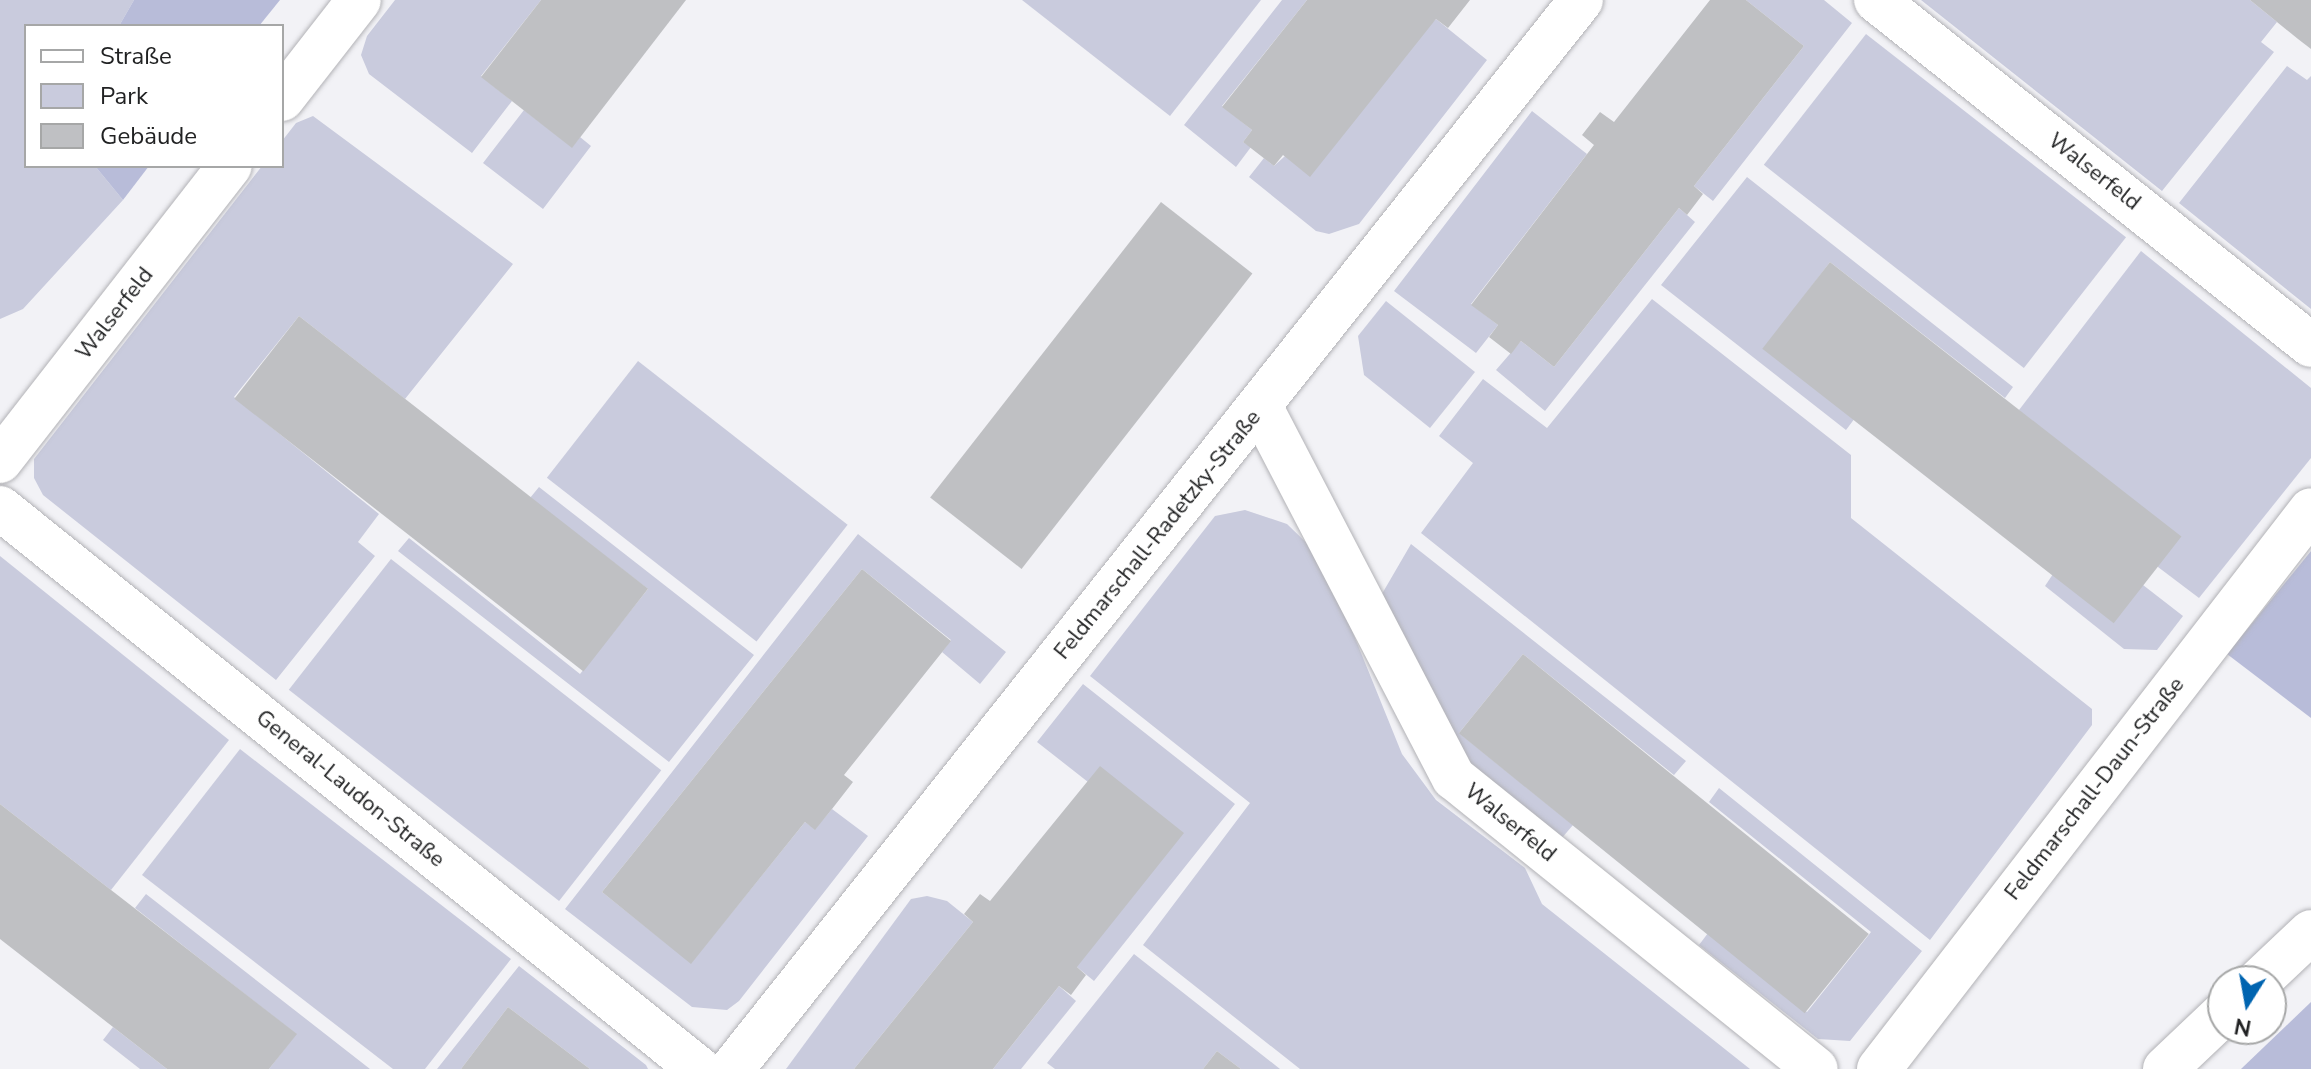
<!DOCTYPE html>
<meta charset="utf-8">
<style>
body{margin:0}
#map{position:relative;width:2311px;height:1069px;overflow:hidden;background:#f2f2f6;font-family:"Nunito Sans",sans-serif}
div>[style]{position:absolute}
.green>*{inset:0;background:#c9cbdd;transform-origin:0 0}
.forest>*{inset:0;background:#b8bcd9}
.building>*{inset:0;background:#bfc0c3;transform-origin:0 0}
.roads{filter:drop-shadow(0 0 2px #b2b2b6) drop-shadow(0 0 2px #b2b2b6)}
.minor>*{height:44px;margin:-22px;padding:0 22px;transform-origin:22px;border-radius:22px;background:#fff}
span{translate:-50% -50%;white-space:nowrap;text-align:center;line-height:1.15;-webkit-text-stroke:6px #fff;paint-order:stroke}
.street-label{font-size:22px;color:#212223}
.legend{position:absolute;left:24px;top:24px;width:260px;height:144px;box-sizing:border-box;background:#fff;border:2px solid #a6a7a7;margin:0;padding:10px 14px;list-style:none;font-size:24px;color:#212223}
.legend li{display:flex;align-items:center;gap:16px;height:40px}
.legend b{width:40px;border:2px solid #a6a7a7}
.north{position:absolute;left:2207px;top:965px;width:80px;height:80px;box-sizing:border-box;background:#fff;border:2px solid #a6a7a7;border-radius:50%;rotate:191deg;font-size:22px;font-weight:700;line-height:32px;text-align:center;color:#212223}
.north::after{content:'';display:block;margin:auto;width:28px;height:36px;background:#0064b0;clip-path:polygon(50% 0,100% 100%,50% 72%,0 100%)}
</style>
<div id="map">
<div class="green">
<i style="clip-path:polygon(0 0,134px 0,119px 26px,26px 26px,26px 166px,95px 166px,123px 200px,23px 309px,0 319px)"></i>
<i style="clip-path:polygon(395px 0,541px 0,481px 76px,512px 101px,472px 153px,369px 74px,361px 55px,367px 36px)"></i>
<i style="clip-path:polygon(1022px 0,1261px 0,1170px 116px)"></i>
<i style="clip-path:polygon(1282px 0,1307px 0,1222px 106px,1252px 130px,1243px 142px,1251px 147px,1236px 167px,1184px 125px)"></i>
<i style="clip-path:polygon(1746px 0,1824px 0,1852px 23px,1713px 201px,1694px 186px,1804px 46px)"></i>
<i style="clip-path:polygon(1921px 0,2250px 0,2277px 22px,2261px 42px,2274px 52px,2162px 191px)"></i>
<i style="clip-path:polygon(1436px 19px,1487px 60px,1359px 224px,1329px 234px,1316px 231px,1249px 177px,1264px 158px,1274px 166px)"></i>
<i style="left:1866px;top:34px;width:330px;height:166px;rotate:38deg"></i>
<i style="clip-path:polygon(2287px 66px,2307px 80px,2311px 76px,2311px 309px,2179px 203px)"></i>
<i style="clip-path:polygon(524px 110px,572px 147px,580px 137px,591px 146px,543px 209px,483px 163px)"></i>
<i style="clip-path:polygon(1532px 111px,1587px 154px,1471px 304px,1498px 325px,1476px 353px,1394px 291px)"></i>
<i style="clip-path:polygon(313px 116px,513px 264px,405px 399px,299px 316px,234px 397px,379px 514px,358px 542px,375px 556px,276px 680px,43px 495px,34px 478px,34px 459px,262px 166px,282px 166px,282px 141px,296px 123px)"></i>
<i style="clip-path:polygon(1747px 177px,2013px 387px,2005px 398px,1830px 262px,1764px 349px,1855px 418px,1846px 430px,1661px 285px)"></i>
<i style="clip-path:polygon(1679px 208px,1695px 222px,1545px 411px,1496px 370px,1521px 341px,1554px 367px)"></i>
<i style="clip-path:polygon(2141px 251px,2311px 388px,2311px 458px,2199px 598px,2158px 567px,2019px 410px)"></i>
<i style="clip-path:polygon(1652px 299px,1851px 455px,1851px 518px,2092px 709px,2092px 725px,1930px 940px,1421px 533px,1473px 463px,1439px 436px,1483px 379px,1547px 428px)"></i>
<i style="clip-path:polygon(1386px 301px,1475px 372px,1430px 428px,1364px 375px,1358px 336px)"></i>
<i style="left:638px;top:361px;width:266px;height:148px;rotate:38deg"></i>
<i style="clip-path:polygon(539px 487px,754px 655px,669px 762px,398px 551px,409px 538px,580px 674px,648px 589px,530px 498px)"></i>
<i style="clip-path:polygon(1245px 510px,1287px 524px,1323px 559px,1402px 754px,1436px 800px,1525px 868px,1542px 904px,1750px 1069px,1300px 1069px,1143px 945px,1250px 803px,1090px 676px,1215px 516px)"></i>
<i style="clip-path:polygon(858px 534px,1006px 652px,980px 684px,942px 652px,951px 640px,862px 569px,602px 892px,691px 963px,805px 822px,815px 829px,832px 809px,868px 836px,739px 1001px,727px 1010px,692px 1007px,565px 909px)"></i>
<i style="clip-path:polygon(1411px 544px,1686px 761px,1674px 775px,1523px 654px,1459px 733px,1573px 825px,1561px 839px,1458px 756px,1379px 599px)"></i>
<i style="clip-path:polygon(0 556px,229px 740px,111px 890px,0 804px)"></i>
<i style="left:391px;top:559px;width:343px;height:166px;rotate:38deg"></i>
<i style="clip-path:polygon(2053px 574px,2143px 585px,2183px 616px,2157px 650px,2124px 649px,2045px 586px)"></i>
<i style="clip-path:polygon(1083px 684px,1235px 804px,1094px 981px,1077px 967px,1088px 782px,1037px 742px)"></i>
<i style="clip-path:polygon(240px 749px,511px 959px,425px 1069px,393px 1069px,142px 875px)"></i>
<i style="clip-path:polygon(1719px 788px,1922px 951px,1850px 1041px,1818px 1039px,1699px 945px,1708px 933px,1807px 1012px,1871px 932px,1709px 802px)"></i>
<i style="clip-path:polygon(146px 894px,370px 1069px,269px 1069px,296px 1034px,135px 908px)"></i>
<i style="clip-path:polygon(927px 896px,947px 901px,973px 922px,854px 1069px,786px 1069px,911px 899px)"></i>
<i style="clip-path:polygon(1134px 954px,1280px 1069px,1241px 1069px,1217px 1051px,1203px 1069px,1055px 1069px,1047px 1063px)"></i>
<i style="clip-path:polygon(519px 966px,646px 1065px,648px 1069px,590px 1069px,508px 1007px,461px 1069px,437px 1069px)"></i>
<i style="clip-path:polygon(1059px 986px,1076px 1001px,1021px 1069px,993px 1069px)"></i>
<i style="clip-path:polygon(113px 1027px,167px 1069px,140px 1069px,103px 1040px)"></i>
</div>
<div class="forest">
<i style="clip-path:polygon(134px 0,280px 0,259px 26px,119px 26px)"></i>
<i style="clip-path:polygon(95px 166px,149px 166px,123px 200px)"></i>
<i style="clip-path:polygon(2311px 551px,2311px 718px,2227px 654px)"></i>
<i style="clip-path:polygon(2311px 1002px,2311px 1069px,2241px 1069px)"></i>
</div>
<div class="building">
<i style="clip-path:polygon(541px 0,686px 0,572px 148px,481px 77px)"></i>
<i style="clip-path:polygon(1307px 0,1470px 0,1448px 28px,1436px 19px,1310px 177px,1283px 155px,1274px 166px,1243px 142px,1252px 130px,1222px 107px)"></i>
<i style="clip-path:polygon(1710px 0,1746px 0,1804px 46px,1694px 186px,1703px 194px,1687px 215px,1679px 208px,1554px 367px,1521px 341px,1511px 354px,1489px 337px,1498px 325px,1471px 305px,1594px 145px,1582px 135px,1600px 112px,1614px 122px)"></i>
<i style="clip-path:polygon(2250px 0,2311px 0,2311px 49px,2298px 39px)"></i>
<i style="left:1161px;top:202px;width:116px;height:375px;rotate:38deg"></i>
<i style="left:1830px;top:262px;width:446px;height:110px;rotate:38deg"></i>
<i style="left:299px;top:316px;width:443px;height:105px;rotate:38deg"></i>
<i style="clip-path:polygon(862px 569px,951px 641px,844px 775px,853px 782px,832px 809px,815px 830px,805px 822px,691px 964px,602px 892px)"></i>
<i style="left:1523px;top:654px;width:445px;height:102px;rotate:39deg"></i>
<i style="clip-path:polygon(1100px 766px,1184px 833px,1077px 967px,1086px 975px,1071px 995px,1059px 986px,993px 1069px,854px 1069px,973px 922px,964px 914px,980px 894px,990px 901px)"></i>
<i style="clip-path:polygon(0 804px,297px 1034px,269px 1069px,167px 1069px,0 939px)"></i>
<i style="clip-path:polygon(508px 1007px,590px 1069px,461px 1069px)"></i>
<i style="clip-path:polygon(1217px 1051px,1241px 1069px,1203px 1069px)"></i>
</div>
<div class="roads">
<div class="minor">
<i style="left:1876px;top:0;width:555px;rotate:38.42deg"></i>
<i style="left:282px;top:99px;width:125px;rotate:-52.1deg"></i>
<i style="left:1261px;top:408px;width:417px;rotate:62.5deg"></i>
<i style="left:1454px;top:778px;width:464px;rotate:38.8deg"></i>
<i style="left:0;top:461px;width:374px;rotate:-52.1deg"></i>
<i style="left:0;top:508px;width:896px;rotate:38.75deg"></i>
<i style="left:2259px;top:981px;width:71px;rotate:-43.3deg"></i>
<i style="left:732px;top:1069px;width:1365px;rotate:-51.54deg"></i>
<i style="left:1879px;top:1069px;width:706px;rotate:-52.3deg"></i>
<i style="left:2165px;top:1069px;width:80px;rotate:-43.5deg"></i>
</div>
</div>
<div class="street-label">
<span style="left:2094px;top:172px;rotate:38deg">Walserfeld</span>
<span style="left:115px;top:314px;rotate:-52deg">Walserfeld</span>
<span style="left:1158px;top:535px;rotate:-51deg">Feldmarschall-Radetzky-Straße</span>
<span style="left:350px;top:789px;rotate:39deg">General-Laudon-Straße</span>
<span style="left:2095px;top:789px;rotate:-52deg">Feldmarschall-Daun-Straße</span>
<span style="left:1510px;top:823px;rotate:39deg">Walserfeld</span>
</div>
<ul class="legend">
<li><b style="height:10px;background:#fff"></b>Straße</li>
<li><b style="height:22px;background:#c9cbdd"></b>Park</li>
<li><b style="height:22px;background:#bfc0c3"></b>Gebäude</li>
</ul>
<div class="north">N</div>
</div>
